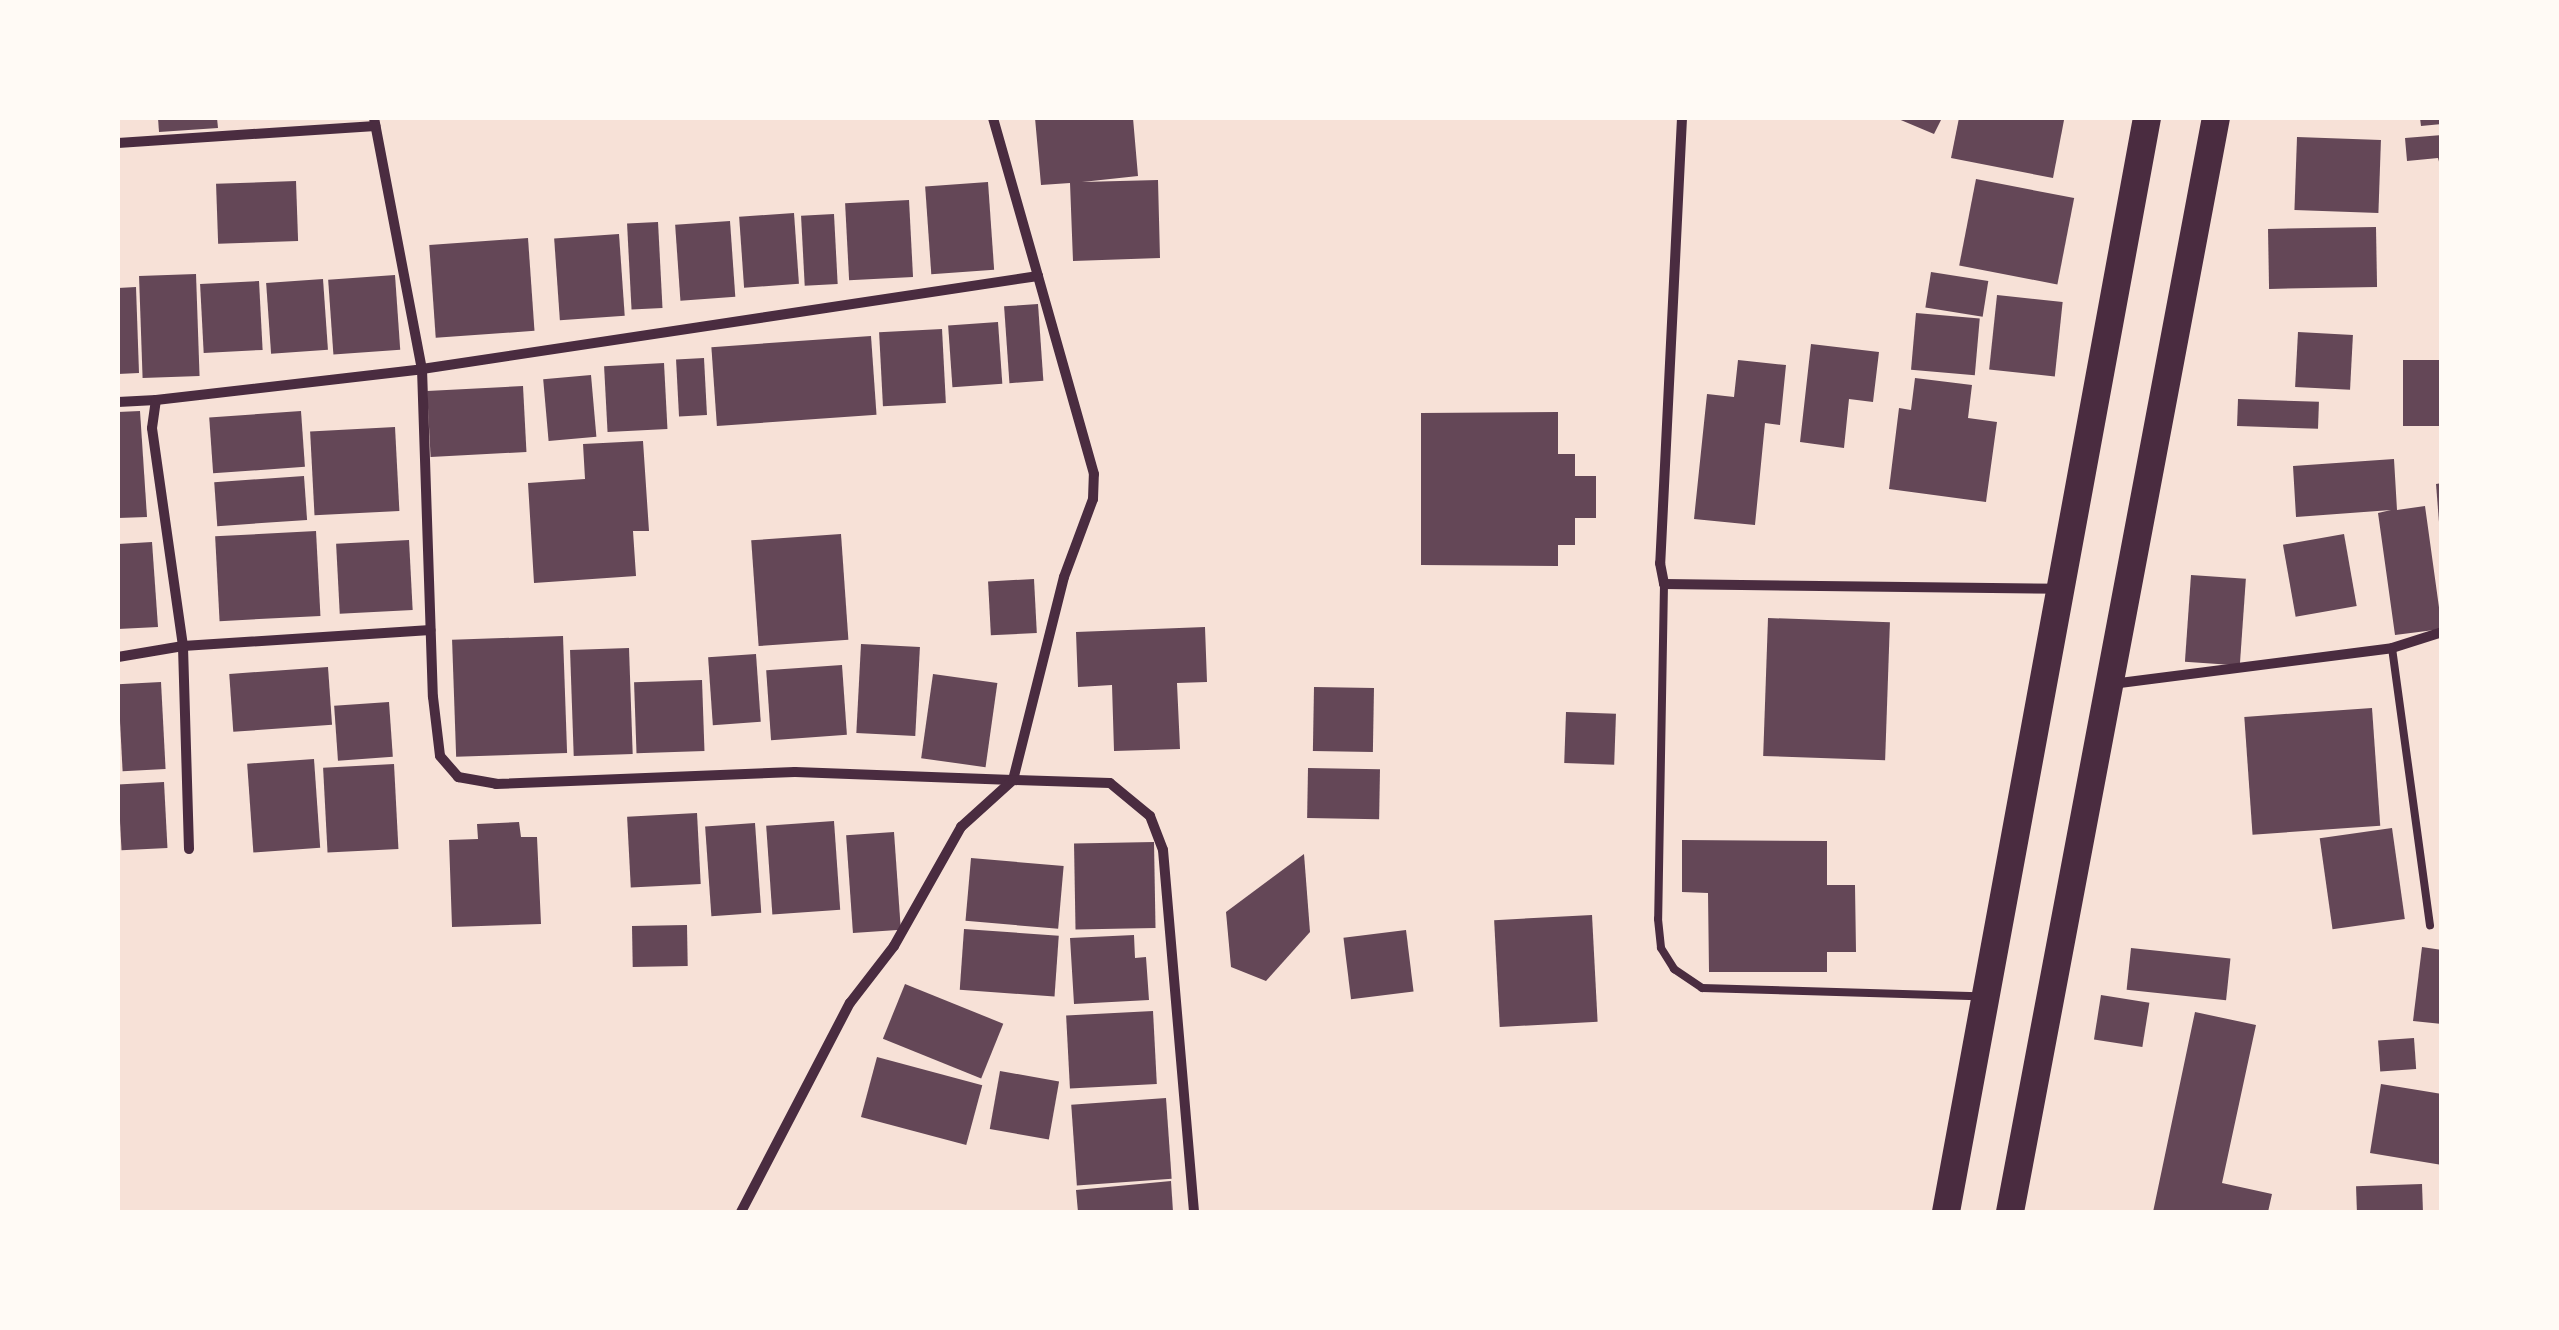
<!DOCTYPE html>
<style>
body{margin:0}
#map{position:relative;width:2559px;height:1330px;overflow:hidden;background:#f7e1d7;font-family:Poppins,sans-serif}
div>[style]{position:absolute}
.building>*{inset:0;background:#644757;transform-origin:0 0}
.service>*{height:8px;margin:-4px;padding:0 4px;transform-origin:4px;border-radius:4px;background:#4a2c40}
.minor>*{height:10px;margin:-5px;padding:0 5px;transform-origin:5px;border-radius:5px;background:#4a2c40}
.trunk>*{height:28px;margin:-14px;padding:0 14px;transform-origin:14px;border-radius:14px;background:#4a2c40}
span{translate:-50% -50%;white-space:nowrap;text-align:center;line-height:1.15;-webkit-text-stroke:8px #fffaf5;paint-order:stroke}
.frame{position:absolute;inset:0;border:120px solid #fffaf5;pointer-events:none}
</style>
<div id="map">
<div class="building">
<i style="clip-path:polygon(158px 118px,217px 118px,218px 128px,159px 132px)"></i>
<i style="clip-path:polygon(1035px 118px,1133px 118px,1138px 176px,1082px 182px,1158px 180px,1160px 258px,1073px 261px,1070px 183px,1041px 185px)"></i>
<i style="clip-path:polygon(1896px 118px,1942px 118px,1934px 134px)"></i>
<i style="clip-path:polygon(1959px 118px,2064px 120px,2053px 178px,1951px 158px)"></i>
<i style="clip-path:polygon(2420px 118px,2442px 118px,2442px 124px,2421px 126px)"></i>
<i style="clip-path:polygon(2442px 135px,2442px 173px,2438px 158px,2407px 161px,2405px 138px)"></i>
<i style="left:2297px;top:137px;width:84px;height:73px;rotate:2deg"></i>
<i style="left:1976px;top:179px;width:100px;height:88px;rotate:11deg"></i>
<i style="left:296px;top:181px;width:60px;height:80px;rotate:88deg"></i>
<i style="left:988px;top:182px;width:88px;height:63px;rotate:86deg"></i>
<i style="left:909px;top:200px;width:77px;height:64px;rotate:87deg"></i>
<i style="left:794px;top:213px;width:71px;height:55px;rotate:86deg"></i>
<i style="left:834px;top:214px;width:70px;height:33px;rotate:87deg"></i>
<i style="left:730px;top:221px;width:76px;height:55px;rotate:86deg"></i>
<i style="left:658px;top:222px;width:86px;height:31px;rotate:87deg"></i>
<i style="left:2376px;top:227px;width:60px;height:108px;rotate:89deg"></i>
<i style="left:619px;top:234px;width:82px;height:65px;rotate:86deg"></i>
<i style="left:528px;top:238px;width:93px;height:99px;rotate:86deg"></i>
<i style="left:1931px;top:272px;width:58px;height:36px;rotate:9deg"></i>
<i style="left:196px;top:274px;width:102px;height:57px;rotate:88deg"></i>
<i style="left:395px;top:275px;width:75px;height:67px;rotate:86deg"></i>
<i style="left:323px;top:279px;width:71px;height:57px;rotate:86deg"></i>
<i style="left:259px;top:281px;width:69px;height:59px;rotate:87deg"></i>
<i style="clip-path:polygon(136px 287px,139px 373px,118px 374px,118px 288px)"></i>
<i style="left:1997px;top:295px;width:66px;height:75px;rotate:6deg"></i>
<i style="left:1038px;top:304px;width:77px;height:34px;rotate:86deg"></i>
<i style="left:1916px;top:313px;width:64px;height:57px;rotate:5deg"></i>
<i style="left:998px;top:322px;width:62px;height:50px;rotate:86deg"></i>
<i style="left:942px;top:329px;width:74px;height:63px;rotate:87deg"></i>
<i style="left:2298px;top:332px;width:55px;height:55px;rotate:3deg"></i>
<i style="left:871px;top:336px;width:79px;height:160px;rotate:86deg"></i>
<i style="clip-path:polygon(1811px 344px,1879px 352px,1873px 402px,1849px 399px,1844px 448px,1800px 442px)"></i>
<i style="left:704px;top:358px;width:57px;height:28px;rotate:87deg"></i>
<i style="clip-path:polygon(1738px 360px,1786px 365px,1780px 425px,1765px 423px,1755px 525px,1694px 519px,1707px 394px,1734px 397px)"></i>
<i style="left:2442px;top:360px;width:66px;height:39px;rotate:90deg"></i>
<i style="left:664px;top:363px;width:66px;height:60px;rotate:87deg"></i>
<i style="left:591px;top:375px;width:62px;height:48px;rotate:85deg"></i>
<i style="clip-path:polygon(1915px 378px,1972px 385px,1968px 418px,1997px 422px,1986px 502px,1889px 489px,1899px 408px,1911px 410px)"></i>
<i style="left:523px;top:386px;width:66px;height:96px;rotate:87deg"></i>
<i style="left:2238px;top:399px;width:81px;height:27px;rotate:2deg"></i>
<i style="clip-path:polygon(140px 411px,147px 517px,118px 518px,118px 412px)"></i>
<i style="left:301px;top:411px;width:56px;height:92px;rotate:86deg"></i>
<i style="clip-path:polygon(1558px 412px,1558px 454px,1575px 454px,1575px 476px,1596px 476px,1596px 518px,1575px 518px,1575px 545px,1558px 545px,1558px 566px,1421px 565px,1421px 413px)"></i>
<i style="left:395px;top:427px;width:84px;height:85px;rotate:87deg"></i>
<i style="clip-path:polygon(643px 441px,649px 531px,633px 531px,636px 576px,534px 583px,528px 483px,585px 479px,583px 444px)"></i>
<i style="clip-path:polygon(2394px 459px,2397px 510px,2425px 506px,2442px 629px,2395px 635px,2378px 513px,2391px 510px,2296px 517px,2293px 466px)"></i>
<i style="left:304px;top:476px;width:44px;height:90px;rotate:86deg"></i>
<i style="clip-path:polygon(2442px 483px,2442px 522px,2439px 522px,2436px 484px)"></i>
<i style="left:316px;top:531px;width:85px;height:101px;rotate:87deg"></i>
<i style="left:841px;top:534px;width:106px;height:90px;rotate:86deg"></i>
<i style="left:2344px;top:534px;width:73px;height:62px;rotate:80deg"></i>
<i style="left:409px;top:540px;width:70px;height:73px;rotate:87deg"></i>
<i style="clip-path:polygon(152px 542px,158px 627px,118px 629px,118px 544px)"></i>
<i style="left:2191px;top:575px;width:55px;height:87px;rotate:4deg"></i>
<i style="left:1034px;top:579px;width:54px;height:46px;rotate:87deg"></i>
<i style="left:1768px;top:618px;width:122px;height:138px;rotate:2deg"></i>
<i style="clip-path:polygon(1205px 627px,1207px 682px,1177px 683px,1180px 749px,1114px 751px,1112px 685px,1078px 687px,1076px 632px)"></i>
<i style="left:563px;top:636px;width:117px;height:111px;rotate:88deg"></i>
<i style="left:861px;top:644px;width:59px;height:89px;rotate:3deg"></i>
<i style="left:629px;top:648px;width:106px;height:59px;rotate:88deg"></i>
<i style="left:756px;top:654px;width:68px;height:48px;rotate:86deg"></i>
<i style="left:842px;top:665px;width:70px;height:76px;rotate:86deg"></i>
<i style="left:328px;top:667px;width:58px;height:99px;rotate:86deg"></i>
<i style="left:933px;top:674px;width:65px;height:85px;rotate:8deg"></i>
<i style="left:702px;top:680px;width:71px;height:68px;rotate:88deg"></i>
<i style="left:161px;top:682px;width:87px;height:43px;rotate:87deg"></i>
<i style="left:1314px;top:687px;width:60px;height:64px;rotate:1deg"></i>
<i style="left:389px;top:702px;width:55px;height:55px;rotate:86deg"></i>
<i style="left:2372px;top:708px;width:118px;height:128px;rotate:86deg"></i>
<i style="left:1566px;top:712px;width:50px;height:51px;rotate:2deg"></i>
<i style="left:314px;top:759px;width:89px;height:67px;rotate:86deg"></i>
<i style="left:394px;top:764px;width:85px;height:71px;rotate:87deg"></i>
<i style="left:1308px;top:768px;width:72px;height:50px;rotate:1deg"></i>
<i style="left:164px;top:782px;width:66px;height:46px;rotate:87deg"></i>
<i style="left:697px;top:813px;width:71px;height:70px;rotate:87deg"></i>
<i style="left:834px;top:821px;width:89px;height:68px;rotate:86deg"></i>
<i style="clip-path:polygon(519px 822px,521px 837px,537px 837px,541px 924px,452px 927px,449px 840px,478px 839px,477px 824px)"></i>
<i style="left:755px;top:823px;width:90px;height:50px;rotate:86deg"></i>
<i style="left:2392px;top:828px;width:92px;height:73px;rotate:82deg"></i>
<i style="left:894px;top:832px;width:98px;height:48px;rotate:86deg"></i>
<i style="clip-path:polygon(1682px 840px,1827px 841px,1827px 885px,1855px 885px,1856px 952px,1827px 952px,1827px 972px,1709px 972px,1708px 893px,1682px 892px)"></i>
<i style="left:1154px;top:842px;width:86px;height:80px;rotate:89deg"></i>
<i style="clip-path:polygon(1304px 854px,1310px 932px,1266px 981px,1231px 967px,1226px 912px)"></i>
<i style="left:971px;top:858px;width:93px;height:63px;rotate:5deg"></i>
<i style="left:1592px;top:915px;width:107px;height:98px;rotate:87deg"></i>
<i style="left:687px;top:925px;width:41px;height:55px;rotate:89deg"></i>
<i style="left:964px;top:929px;width:95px;height:61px;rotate:4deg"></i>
<i style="left:1406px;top:930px;width:62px;height:63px;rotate:83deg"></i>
<i style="clip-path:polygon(1134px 935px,1135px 958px,1146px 957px,1149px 1000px,1074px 1004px,1070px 938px)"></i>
<i style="clip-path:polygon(2422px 947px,2442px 950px,2442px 1024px,2413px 1021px)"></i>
<i style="left:2131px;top:948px;width:100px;height:42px;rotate:6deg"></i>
<i style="left:905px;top:984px;width:106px;height:59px;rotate:22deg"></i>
<i style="left:2101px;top:995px;width:49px;height:45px;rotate:9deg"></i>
<i style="left:1153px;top:1011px;width:73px;height:87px;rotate:87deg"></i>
<i style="clip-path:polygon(2195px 1012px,2256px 1025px,2222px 1183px,2272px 1194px,2268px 1212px,2153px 1212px)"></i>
<i style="left:2414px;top:1038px;width:31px;height:36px;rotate:86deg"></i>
<i style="left:877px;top:1057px;width:109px;height:62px;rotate:15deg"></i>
<i style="left:1000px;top:1071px;width:60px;height:59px;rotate:10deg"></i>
<i style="clip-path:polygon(2381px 1084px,2442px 1094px,2442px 1165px,2370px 1153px)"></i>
<i style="left:1166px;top:1098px;width:81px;height:95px;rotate:86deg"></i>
<i style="clip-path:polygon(1171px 1181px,1173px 1212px,1078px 1212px,1076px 1190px)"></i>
<i style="left:2422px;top:1184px;width:28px;height:66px;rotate:88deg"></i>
</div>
<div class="service">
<i style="left:1664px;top:584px;width:335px;rotate:91deg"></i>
<i style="left:1658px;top:919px;width:29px;rotate:84deg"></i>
<i style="left:1661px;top:948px;width:25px;rotate:58deg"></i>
<i style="left:1674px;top:969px;width:34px;rotate:34deg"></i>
<i style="left:1702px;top:988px;width:276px;rotate:1.7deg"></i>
<i style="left:2392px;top:648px;width:280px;rotate:82.2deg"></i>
</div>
<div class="minor">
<i style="left:374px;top:118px;width:256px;rotate:79.2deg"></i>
<i style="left:422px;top:369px;width:328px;rotate:88.1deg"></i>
<i style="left:433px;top:697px;width:59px;rotate:83.2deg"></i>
<i style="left:440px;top:756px;width:28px;rotate:49deg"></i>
<i style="left:458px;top:777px;width:39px;rotate:10deg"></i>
<i style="left:496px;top:784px;width:299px;rotate:-2.3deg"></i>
<i style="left:795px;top:772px;width:218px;rotate:2.1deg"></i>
<i style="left:1013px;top:780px;width:209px;rotate:-75.9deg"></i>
<i style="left:1064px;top:577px;width:83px;rotate:-69.6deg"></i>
<i style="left:1093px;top:499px;width:25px;rotate:-88deg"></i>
<i style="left:1094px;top:474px;width:206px;rotate:-105.8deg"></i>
<i style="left:1682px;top:118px;width:446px;rotate:92.8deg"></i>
<i style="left:1660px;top:563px;width:21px;rotate:79deg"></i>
<i style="left:1664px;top:584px;width:397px;rotate:0.7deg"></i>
<i style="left:118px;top:143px;width:258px;rotate:-3.8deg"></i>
<i style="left:118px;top:402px;width:38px;rotate:-3deg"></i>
<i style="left:118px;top:657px;width:66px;rotate:-9.6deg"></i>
<i style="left:183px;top:646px;width:248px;rotate:-3.7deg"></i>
<i style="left:2112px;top:684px;width:282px;rotate:-7.3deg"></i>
<i style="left:2392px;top:648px;width:52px;rotate:-17.7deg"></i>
<i style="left:189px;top:849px;width:203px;rotate:-91.7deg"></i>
<i style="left:183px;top:646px;width:220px;rotate:-98.1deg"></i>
<i style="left:152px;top:428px;width:28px;rotate:-82deg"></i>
<i style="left:156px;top:400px;width:268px;rotate:-6.6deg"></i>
<i style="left:422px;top:369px;width:623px;rotate:-8.59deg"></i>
<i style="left:1038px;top:276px;width:164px;rotate:-105.9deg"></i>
<i style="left:741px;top:1212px;width:236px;rotate:-62.5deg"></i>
<i style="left:850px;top:1003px;width:72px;rotate:-52.3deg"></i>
<i style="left:894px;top:946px;width:137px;rotate:-60.6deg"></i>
<i style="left:961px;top:827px;width:70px;rotate:-42.1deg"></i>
<i style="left:1013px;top:780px;width:97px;rotate:1.8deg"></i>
<i style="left:1110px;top:783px;width:52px;rotate:39.5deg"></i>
<i style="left:1150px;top:816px;width:36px;rotate:69deg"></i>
<i style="left:1163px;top:850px;width:363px;rotate:85.1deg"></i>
</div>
<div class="trunk">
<i style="left:1946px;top:1212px;width:1112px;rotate:-79.59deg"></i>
<i style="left:2010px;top:1212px;width:1113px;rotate:-79.34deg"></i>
</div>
<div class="frame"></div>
</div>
